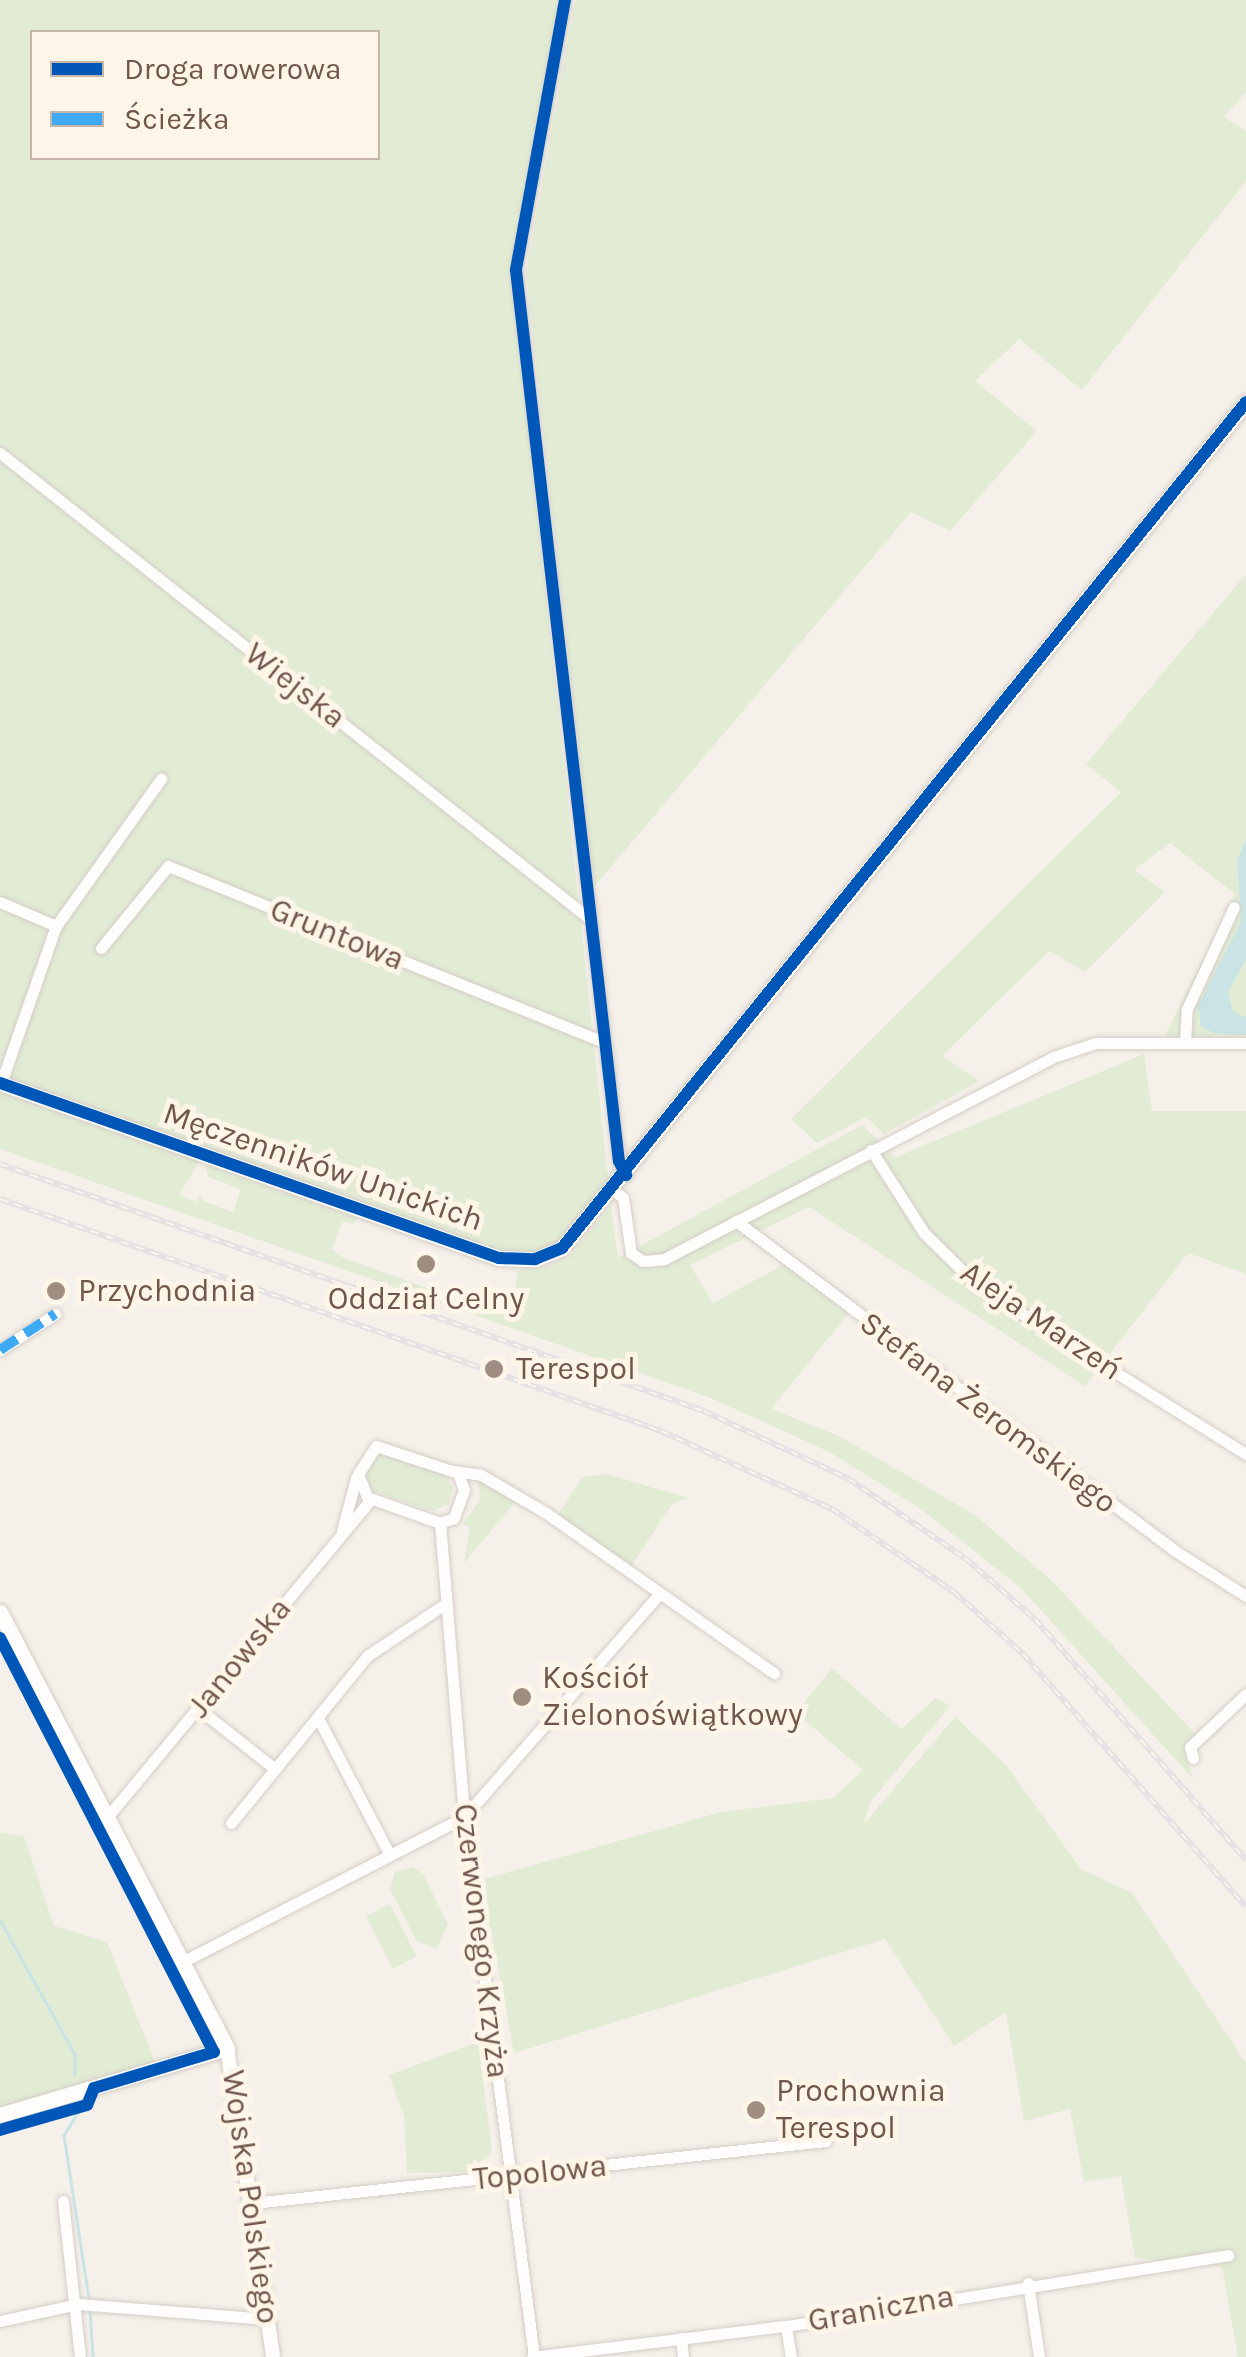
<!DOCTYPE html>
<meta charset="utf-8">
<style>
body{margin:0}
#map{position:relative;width:1246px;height:2357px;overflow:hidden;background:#f5f0e9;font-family:Karla,sans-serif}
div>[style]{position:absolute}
.green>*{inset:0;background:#e2ecd4;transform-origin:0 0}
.water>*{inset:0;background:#cae4e5}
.stream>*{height:2.5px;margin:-1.25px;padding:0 1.25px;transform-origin:1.25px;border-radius:1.25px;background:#cae4e5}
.roads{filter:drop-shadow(0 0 2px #d4cdc7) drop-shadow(0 0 2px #d4cdc7)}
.minor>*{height:11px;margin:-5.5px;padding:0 5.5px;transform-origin:5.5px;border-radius:5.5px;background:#fefdfc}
.tertiary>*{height:14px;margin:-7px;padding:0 7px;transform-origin:7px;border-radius:7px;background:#fefdfc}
.secondary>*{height:15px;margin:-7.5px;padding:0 7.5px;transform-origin:7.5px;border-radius:7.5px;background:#fefdfc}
.rail>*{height:6px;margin-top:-3px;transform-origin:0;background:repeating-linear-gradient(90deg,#fef5e9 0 8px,#e4e1e4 0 16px);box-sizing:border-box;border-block:2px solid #e4e1e4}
.quiet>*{height:10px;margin-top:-5px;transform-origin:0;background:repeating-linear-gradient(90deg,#3fa9f5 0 20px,transparent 0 30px)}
.cycleway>*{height:12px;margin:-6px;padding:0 6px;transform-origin:6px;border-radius:6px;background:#0057b8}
.dots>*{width:28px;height:28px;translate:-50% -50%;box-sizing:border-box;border:5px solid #fef5e9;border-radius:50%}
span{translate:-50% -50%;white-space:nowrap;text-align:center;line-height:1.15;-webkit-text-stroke:10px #fef5e9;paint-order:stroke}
.street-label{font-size:32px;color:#71574a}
.poi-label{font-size:32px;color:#71574a}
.left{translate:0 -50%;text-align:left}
.legend{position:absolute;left:30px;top:30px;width:350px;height:130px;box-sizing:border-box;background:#fef5e9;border:2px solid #c6b6a9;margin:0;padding:12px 18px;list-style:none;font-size:30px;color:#71574a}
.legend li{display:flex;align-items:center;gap:20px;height:50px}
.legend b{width:50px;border:2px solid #c6b6a9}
</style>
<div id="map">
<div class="green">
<i style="clip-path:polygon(evenodd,0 0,558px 0,512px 276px,609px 1187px,567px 1238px,539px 1252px,500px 1252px,0 1077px,0 0,32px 32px,378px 32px,378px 158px,32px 158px,32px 32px)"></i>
<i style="clip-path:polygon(575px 0,1246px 0,1246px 92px,1224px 117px,1246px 131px,1246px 181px,1082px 390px,1019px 339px,975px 381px,1037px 431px,950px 531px,911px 512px,594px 887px,526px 273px)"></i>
<i style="clip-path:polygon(1246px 574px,1246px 1036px,1165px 1036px,1235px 894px,1170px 843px,1134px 870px,1165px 892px,1085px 972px,1049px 951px,942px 1056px,980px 1081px,884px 1134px,866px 1117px,817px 1143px,791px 1119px,1121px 792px,1086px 764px)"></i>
<i style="clip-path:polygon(1144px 1054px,1152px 1111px,1246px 1111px,1246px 1274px,1188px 1253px,1085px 1386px,809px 1207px,690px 1265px,713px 1303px,785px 1264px,848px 1314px,771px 1409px,841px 1437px,975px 1515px,1051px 1580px,1197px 1736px,1184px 1750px,1193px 1779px,1020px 1587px,918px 1507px,829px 1452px,711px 1398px,0 1149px,0 1092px,199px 1162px,179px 1195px,197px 1202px,201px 1194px,203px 1201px,233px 1212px,241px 1189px,208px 1177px,206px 1165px,358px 1218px,353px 1224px,342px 1221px,332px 1249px,342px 1257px,468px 1303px,471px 1296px,503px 1308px,512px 1305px,518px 1270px,544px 1268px,571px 1254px,611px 1206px,618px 1258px,862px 1125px,896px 1157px)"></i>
<i style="clip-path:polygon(376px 1453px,446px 1476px,453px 1488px,448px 1505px,432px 1511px,370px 1490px,363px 1474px)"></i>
<i style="clip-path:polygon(606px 1474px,689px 1498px,672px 1504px,628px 1571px,555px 1520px,582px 1477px)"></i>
<i style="clip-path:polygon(478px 1481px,516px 1501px,464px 1563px,470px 1527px,463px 1524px,480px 1500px)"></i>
<i style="clip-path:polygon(832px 1668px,901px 1729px,936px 1698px,950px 1706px,871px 1801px,863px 1825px,955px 1717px,1006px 1765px,1081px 1869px,1132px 1893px,1246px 2063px,1246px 2357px,1238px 2357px,1222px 2267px,1135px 2258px,1121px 2176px,1084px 2182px,1070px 2109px,1024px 2121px,1006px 2012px,954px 2046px,885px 1939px,514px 2053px,481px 1880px,721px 1812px,833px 1798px,863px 1770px,796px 1713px)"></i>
<i style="clip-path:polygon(0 1833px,24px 1836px,54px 1926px,107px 1942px,155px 2062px,0 2107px)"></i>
<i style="clip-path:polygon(413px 1867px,423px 1874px,448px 1925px,437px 1948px,417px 1942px,390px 1889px,395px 1872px)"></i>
<i style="left:390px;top:1904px;width:59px;height:27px;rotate:63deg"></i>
<i style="clip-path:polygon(478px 2042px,492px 2149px,479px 2172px,407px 2173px,404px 2117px,389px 2075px)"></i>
</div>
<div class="water">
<i style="clip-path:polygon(1246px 838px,1246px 959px,1228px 993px,1233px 1012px,1246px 1017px,1246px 1035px,1213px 1033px,1201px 1026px,1198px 1006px,1241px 922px,1237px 861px)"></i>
</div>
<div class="stream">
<i style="left:0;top:1920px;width:154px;rotate:60.8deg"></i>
<i style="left:75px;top:2054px;width:20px;rotate:90deg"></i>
<i style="left:81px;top:2108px;width:32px;rotate:122deg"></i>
<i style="left:64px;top:2135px;width:166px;rotate:81.3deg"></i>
<i style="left:90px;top:2310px;width:47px;rotate:86.3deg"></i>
</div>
<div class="roads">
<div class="minor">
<i style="left:565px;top:0;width:274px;rotate:100.3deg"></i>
<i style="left:516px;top:270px;width:897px;rotate:83.41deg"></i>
<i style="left:619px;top:1161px;width:16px;rotate:63deg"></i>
<i style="left:0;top:453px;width:752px;rotate:38.3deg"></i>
<i style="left:0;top:902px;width:61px;rotate:23.2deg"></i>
<i style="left:101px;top:948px;width:106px;rotate:-50.7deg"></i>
<i style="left:168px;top:866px;width:471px;rotate:22deg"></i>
<i style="left:1185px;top:1042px;width:33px;rotate:-87deg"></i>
<i style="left:1187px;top:1009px;width:112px;rotate:-65.3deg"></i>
<i style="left:1px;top:1083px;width:166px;rotate:-70.7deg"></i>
<i style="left:56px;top:926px;width:181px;rotate:-54.5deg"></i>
<i style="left:871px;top:1150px;width:98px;rotate:57.4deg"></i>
<i style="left:924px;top:1233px;width:76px;rotate:44.5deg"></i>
<i style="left:978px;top:1286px;width:316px;rotate:32.1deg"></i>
<i style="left:614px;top:1190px;width:12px;rotate:42deg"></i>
<i style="left:623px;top:1198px;width:56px;rotate:81.7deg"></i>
<i style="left:631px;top:1253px;width:14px;rotate:34deg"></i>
<i style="left:643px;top:1261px;width:21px;rotate:-5deg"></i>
<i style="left:664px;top:1259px;width:438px;rotate:-27.4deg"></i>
<i style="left:1053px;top:1057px;width:45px;rotate:-18deg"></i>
<i style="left:1096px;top:1043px;width:150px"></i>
<i style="left:736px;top:1221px;width:548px;rotate:36.91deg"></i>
<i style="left:1174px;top:1550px;width:85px;rotate:32.6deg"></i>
<i style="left:0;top:1350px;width:66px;rotate:-33.2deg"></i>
<i style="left:376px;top:1446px;width:86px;rotate:18.2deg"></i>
<i style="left:458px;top:1473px;width:18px;rotate:71deg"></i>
<i style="left:464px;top:1490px;width:30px;rotate:110deg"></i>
<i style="left:454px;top:1518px;width:15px;rotate:160deg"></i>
<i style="left:440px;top:1523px;width:77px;rotate:-160.4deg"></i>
<i style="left:367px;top:1497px;width:25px;rotate:-111deg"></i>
<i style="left:358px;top:1474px;width:33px;rotate:-57deg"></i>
<i style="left:454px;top:1471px;width:27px;rotate:8deg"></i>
<i style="left:481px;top:1475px;width:75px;rotate:30.3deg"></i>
<i style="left:546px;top:1513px;width:279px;rotate:35.1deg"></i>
<i style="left:440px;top:1523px;width:295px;rotate:85.3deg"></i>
<i style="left:464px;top:1817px;width:545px;rotate:82.61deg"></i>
<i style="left:342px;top:1531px;width:55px;rotate:-75.2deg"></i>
<i style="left:199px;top:1709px;width:97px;rotate:38.3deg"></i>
<i style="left:318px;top:1718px;width:153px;rotate:62.3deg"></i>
<i style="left:1193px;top:1758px;width:11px;rotate:-105deg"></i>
<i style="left:1190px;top:1747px;width:77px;rotate:-43.4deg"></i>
<i style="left:108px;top:1816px;width:412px;rotate:-50.3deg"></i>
<i style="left:231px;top:1823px;width:215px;rotate:-50.8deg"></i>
<i style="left:367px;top:1656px;width:94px;rotate:-33.7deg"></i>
<i style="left:184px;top:1961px;width:315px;rotate:-27.2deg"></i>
<i style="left:464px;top:1817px;width:296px;rotate:-48.8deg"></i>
<i style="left:63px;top:2201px;width:157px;rotate:83.8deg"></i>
<i style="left:253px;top:2203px;width:576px;rotate:-6.18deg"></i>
<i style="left:1028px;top:2283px;width:75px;rotate:81.5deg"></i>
<i style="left:0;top:2321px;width:79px;rotate:-12.4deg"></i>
<i style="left:77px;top:2304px;width:192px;rotate:4.5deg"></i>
<i style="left:786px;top:2326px;width:31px;rotate:81deg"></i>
<i style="left:681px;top:2338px;width:19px;rotate:84deg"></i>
<i style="left:532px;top:2357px;width:256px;rotate:-7deg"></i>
<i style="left:786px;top:2326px;width:448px;rotate:-9.1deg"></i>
</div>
<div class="tertiary">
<i style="left:227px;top:2048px;width:312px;rotate:81.5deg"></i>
</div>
<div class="secondary">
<i style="left:0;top:1083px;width:529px;rotate:19.33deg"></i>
<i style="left:499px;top:1258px;width:36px;rotate:2deg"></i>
<i style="left:535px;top:1259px;width:29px;rotate:-22deg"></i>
<i style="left:562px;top:1248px;width:1088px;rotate:-51.04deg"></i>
<i style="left:0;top:1612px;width:492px;rotate:62.5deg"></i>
<i style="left:227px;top:2048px;width:237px;rotate:163.6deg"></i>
</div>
</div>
<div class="rail">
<i style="left:0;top:1164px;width:746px;rotate:19.33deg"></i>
<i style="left:704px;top:1411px;width:160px;rotate:25.1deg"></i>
<i style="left:849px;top:1479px;width:140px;rotate:34.3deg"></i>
<i style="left:965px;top:1558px;width:93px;rotate:41.1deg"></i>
<i style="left:1035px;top:1619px;width:320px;rotate:48.8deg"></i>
<i style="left:0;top:1199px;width:701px;rotate:19.34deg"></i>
<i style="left:661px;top:1431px;width:188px;rotate:24.5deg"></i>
<i style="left:832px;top:1509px;width:148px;rotate:34.2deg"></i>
<i style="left:954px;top:1592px;width:93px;rotate:41.9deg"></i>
<i style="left:1023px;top:1654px;width:337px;rotate:48.6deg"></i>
</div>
<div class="quiet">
<i style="left:0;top:1350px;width:66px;rotate:-33.2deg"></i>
</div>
<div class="cycleway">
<i style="left:565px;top:0;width:274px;rotate:100.3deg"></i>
<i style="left:516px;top:270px;width:897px;rotate:83.41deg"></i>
<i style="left:619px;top:1161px;width:16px;rotate:63deg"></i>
<i style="left:0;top:1083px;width:529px;rotate:19.33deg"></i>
<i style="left:499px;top:1258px;width:36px;rotate:2deg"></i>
<i style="left:535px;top:1259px;width:29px;rotate:-22deg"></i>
<i style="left:562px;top:1248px;width:1088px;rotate:-51.04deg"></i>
<i style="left:0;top:1638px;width:466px;rotate:62.7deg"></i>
<i style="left:214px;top:2052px;width:125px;rotate:163.3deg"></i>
<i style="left:94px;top:2088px;width:18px;rotate:112deg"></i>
<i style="left:87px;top:2105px;width:91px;rotate:164deg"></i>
</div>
<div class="dots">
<i style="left:426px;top:1264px;background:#9f8d82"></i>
<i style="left:56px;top:1291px;background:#9f8d82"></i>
<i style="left:494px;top:1369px;background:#9f8d82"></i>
<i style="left:522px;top:1697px;background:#9f8d82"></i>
<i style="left:756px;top:2110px;background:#9f8d82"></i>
</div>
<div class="street-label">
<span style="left:295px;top:686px;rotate:38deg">Wiejska</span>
<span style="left:337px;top:935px;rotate:22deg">Gruntowa</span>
<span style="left:323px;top:1167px;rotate:19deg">Męczenników Unickich</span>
<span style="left:1041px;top:1321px;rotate:34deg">Aleja Marzeń</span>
<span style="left:988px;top:1413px;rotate:37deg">Stefana Żeromskiego</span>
<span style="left:240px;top:1658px;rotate:-51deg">Janowska</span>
<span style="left:481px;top:1941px;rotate:83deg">Czerwonego Krzyża</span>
<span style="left:540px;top:2173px;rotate:-6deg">Topolowa</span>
<span style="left:250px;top:2197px;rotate:82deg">Wojska Polskiego</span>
<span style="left:881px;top:2309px;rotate:-10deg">Graniczna</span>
</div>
<div class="poi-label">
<span class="left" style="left:78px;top:1291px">Przychodnia</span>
<span style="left:426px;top:1299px">Oddział Celny</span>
<span class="left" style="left:516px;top:1369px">Terespol</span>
<span class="left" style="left:542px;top:1697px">Kościół<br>Zielonoświątkowy</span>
<span class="left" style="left:776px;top:2110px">Prochownia<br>Terespol</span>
</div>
<ul class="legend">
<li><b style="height:12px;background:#0057b8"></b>Droga rowerowa</li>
<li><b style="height:12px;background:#3fa9f5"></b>Ścieżka</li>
</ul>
</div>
